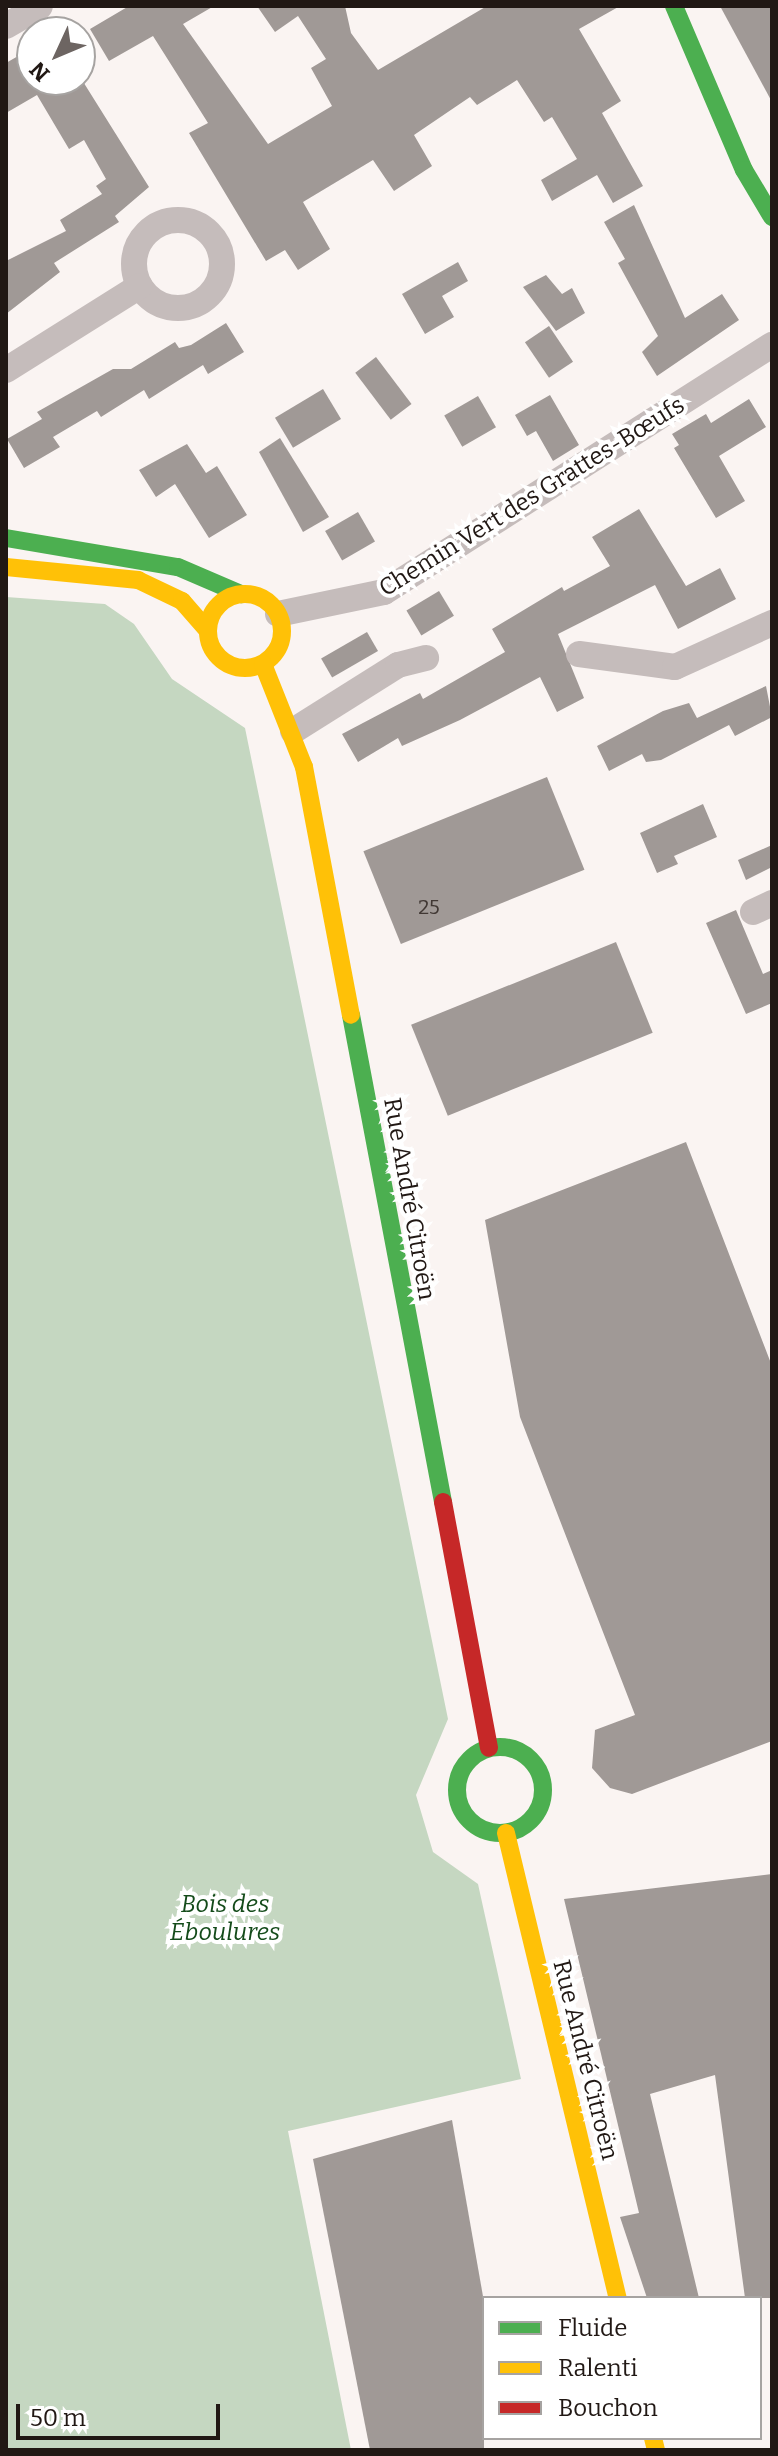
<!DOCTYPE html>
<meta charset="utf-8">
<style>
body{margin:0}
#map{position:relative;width:778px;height:2456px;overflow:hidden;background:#faf4f2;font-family:Bitter,serif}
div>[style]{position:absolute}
.forest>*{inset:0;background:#c5d7c1}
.building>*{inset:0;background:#a09996;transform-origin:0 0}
.street>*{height:26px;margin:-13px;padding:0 13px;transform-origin:13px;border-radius:13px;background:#c5bcbb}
.street>.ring{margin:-13px;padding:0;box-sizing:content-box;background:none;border:26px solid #c5bcbb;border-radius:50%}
.fast>*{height:18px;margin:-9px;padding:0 9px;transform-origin:9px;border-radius:9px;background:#4caf50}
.fast>.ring{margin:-9px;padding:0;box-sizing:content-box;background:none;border:18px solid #4caf50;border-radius:50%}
.slow>*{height:18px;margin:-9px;padding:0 9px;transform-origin:9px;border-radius:9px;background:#ffc107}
.slow>.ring{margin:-9px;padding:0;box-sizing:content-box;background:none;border:18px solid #ffc107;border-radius:50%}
.jam>*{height:18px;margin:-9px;padding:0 9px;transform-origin:9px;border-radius:9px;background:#c62828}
span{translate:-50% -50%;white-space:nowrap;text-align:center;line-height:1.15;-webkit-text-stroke:8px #fff;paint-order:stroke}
.number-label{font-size:20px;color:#413834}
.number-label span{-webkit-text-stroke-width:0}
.street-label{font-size:24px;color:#211814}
.park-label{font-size:24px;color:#144b1a;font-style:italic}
.frame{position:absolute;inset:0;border:8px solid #211814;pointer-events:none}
.legend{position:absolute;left:482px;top:2296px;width:280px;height:144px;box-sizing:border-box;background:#fff;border:2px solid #a6a3a1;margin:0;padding:10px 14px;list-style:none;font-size:24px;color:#211814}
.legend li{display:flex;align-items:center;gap:16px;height:40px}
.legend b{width:40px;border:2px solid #a6a3a1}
.north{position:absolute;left:16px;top:16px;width:80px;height:80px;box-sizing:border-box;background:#fff;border:2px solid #a6a3a1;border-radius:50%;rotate:226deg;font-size:22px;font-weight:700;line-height:32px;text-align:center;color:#211814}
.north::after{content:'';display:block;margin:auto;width:28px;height:36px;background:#6d6562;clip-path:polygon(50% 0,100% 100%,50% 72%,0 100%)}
.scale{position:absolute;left:16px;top:2404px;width:204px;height:36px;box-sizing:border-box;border:4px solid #211814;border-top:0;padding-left:10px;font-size:24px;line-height:28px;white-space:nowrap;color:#211814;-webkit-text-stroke:6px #fff;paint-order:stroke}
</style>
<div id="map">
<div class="forest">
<i style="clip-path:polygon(6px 597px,105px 604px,134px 624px,172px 679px,245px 728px,448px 1719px,416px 1795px,433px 1852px,478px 1884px,521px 2079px,288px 2131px,351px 2450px,6px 2450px)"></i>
</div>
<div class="building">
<i style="clip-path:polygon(129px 6px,214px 6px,183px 24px,268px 144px,332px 106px,311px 68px,326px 59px,298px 16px,275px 32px,257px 6px,345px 6px,351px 33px,378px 70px,487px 6px,620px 6px,579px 29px,621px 101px,602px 113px,643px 186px,613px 203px,597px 175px,552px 201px,541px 180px,577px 159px,552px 117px,544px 122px,517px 80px,477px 105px,470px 97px,414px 135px,432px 166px,394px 191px,373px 160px,303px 202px,330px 249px,298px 270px,285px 250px,266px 261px,189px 133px,208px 123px,153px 36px,109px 61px,90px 29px)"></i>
<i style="clip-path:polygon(720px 6px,772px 6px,772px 102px)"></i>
<i style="clip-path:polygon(32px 48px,32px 80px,82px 80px,149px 187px,115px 216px,119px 222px,54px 263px,60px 272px,6px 314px,6px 261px,66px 231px,60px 220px,102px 194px,96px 186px,106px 179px,84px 140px,69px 149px,37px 95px,6px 113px,6px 63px)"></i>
<i style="clip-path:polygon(634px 205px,685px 318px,722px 294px,739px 320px,657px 376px,642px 352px,658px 336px,618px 263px,625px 259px,604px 222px)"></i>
<i style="clip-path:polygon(458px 262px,468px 281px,442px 296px,454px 317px,425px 334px,402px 294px)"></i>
<i style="clip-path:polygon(546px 275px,562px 294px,572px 288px,585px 313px,556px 331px,523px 287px)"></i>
<i style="clip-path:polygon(226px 323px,244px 352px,208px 374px,203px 365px,149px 399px,144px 390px,101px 417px,97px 411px,53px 437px,60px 447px,24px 468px,7px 439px,42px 419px,37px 412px,113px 369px,131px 369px,175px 342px,179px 348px,191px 345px)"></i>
<i style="left:549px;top:326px;width:43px;height:29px;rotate:56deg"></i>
<i style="left:376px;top:357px;width:59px;height:26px;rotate:53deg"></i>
<i style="left:323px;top:389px;width:35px;height:56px;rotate:59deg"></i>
<i style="clip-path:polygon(550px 395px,579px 445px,553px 461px,536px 431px,527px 436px,515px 415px)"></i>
<i style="left:478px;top:396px;width:36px;height:39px;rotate:60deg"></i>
<i style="clip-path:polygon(749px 399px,766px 427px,719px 456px,745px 501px,716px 518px,674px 448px,679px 445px,672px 434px,706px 414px,711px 423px)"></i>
<i style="clip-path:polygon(280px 438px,329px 517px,303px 532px,259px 452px)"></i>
<i style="clip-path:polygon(187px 444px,206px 473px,217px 466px,247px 515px,209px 538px,175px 484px,156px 497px,139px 470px)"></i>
<i style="clip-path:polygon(639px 509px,686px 586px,720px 568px,736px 599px,678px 629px,655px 585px,558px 634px,584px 698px,557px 712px,540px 677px,460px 720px,402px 746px,398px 738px,358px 762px,342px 734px,420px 693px,423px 699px,505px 652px,492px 629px,562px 587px,564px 591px,610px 566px,592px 537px)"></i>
<i style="left:358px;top:512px;width:34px;height:38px;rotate:60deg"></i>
<i style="left:439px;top:591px;width:29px;height:38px;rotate:59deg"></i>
<i style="left:367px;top:632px;width:22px;height:53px;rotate:60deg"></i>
<i style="clip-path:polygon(766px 686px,772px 717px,735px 736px,729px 725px,661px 760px,646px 762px,642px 754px,609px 771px,597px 746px,663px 711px,689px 703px,697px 718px)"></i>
<i style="left:547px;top:777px;width:100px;height:198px;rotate:68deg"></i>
<i style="clip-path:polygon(703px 804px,717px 837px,674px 856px,678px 864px,657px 873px,640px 833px)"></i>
<i style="clip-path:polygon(772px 845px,772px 867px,746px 880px,738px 860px)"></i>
<i style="clip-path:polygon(736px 910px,763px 974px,772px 970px,772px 1003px,746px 1014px,706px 923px)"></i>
<i style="left:616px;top:942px;width:98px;height:221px;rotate:68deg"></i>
<i style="clip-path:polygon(686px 1142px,772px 1366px,772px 1741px,632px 1794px,610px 1788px,592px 1768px,595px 1730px,635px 1715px,520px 1417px,485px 1220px)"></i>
<i style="clip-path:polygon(772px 1874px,772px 2298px,745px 2298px,715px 2075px,650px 2094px,699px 2298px,647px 2298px,620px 2217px,639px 2213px,564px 1899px)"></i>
<i style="clip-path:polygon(452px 2120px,484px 2302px,484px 2450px,370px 2450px,313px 2159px)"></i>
</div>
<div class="street">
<i style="left:6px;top:26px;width:39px;rotate:-30deg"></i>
<i class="ring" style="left:134px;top:220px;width:62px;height:62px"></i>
<i style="left:6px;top:370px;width:158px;rotate:-32.1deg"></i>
<i style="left:278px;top:614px;width:108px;rotate:-11.7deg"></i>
<i style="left:384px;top:592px;width:460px;rotate:-32.5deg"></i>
<i style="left:579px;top:654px;width:97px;rotate:7.7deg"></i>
<i style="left:675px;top:667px;width:107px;rotate:-24.4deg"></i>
<i style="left:293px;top:731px;width:124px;rotate:-32.2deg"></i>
<i style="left:398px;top:665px;width:29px;rotate:-14deg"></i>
<i style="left:753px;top:912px;width:21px;rotate:-25deg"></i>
</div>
<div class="fast">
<i style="left:674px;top:6px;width:178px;rotate:66.9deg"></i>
<i style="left:744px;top:170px;width:55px;rotate:59.2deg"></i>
<i style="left:6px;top:538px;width:174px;rotate:9.6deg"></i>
<i style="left:178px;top:567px;width:69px;rotate:23.2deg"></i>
<i style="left:351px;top:1015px;width:496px;rotate:79.3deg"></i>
<i class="ring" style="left:457px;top:1747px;width:68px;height:68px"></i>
</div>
<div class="slow">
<i style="left:6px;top:567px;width:133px;rotate:5.6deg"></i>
<i style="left:138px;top:580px;width:49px;rotate:25.5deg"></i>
<i style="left:182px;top:601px;width:38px;rotate:49deg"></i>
<i class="ring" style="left:208px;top:594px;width:56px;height:56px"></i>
<i style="left:263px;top:664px;width:111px;rotate:68.3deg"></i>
<i style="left:304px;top:767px;width:252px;rotate:79.3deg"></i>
<i style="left:506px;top:1833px;width:478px;rotate:76.5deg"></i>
<i style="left:653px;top:2438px;width:12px;rotate:76deg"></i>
</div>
<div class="jam">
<i style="left:443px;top:1502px;width:250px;rotate:79.4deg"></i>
</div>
<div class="number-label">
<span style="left:429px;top:907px">25</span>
</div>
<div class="street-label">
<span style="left:532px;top:497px;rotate:-32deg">Chemin Vert des Grattes-Bœufs</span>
<span style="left:409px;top:1199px;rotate:80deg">Rue André Citroën</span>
<span style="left:585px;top:2060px;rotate:76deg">Rue André Citroën</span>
</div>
<div class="park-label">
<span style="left:225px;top:1919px">Bois des<br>Éboulures</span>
</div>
<div class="frame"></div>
<ul class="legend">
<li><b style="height:10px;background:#4caf50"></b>Fluide</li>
<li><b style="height:10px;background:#ffc107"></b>Ralenti</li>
<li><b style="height:10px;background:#c62828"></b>Bouchon</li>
</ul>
<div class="north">N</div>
<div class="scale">50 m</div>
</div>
